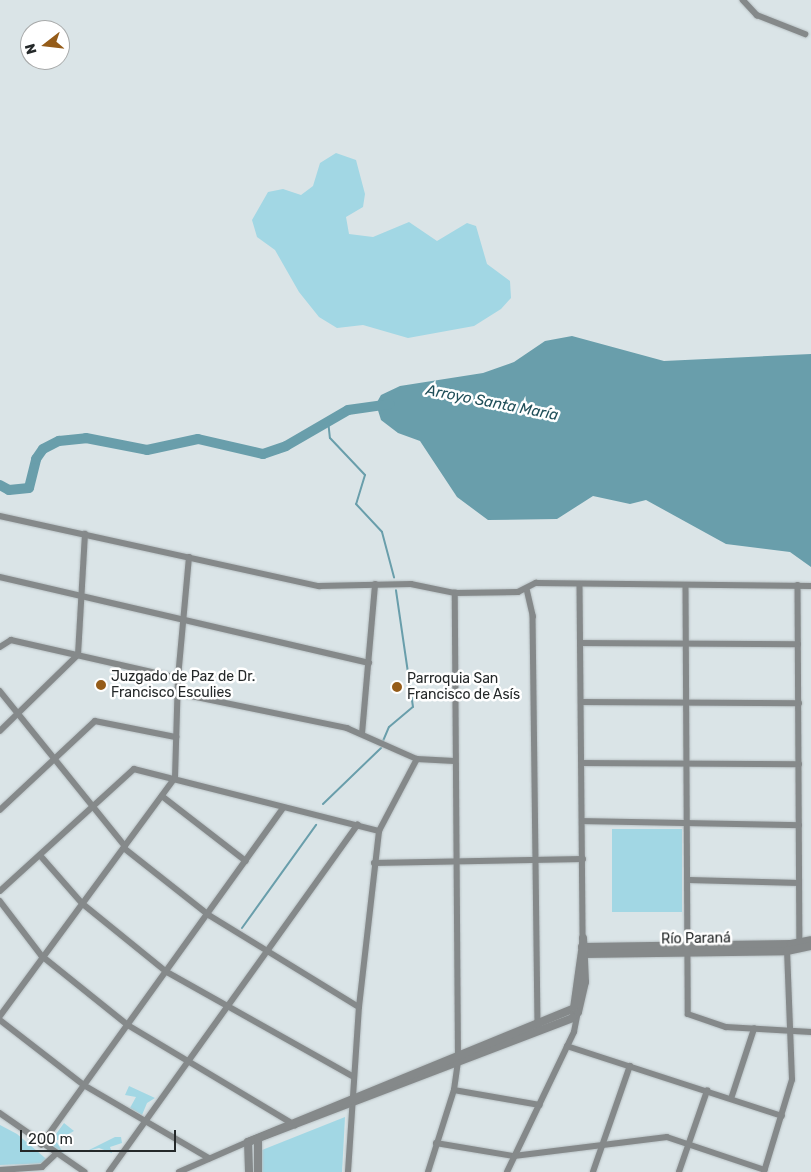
<!DOCTYPE html>
<meta charset="utf-8">
<style>
body{margin:0}
#map{position:relative;width:811px;height:1172px;overflow:hidden;background:#dae4e7;font-family:Rubik,sans-serif}
div>[style]{position:absolute}
.green>*{inset:0;background:#a2d7e4;transform-origin:0 0}
.water>*{inset:0;background:#699eab}
.stream>*{height:2px;margin:-1px;padding:0 1px;transform-origin:1px;border-radius:1px;background:#699eab}
.river>*{height:10px;margin:-5px;padding:0 5px;transform-origin:5px;border-radius:5px;background:#699eab}
.roads{filter:drop-shadow(0 0 1px #b9c2c5) drop-shadow(0 0 1px #b9c2c5)}
.minor>*{height:5.5px;margin:-2.75px;padding:0 2.75px;transform-origin:2.75px;border-radius:2.75px;background:#85898a}
.tertiary>*{height:8px;margin:-4px;padding:0 4px;transform-origin:4px;border-radius:4px;background:#85898a}
.dots>*{width:14px;height:14px;translate:-50% -50%;box-sizing:border-box;border:2px solid #fff;border-radius:50%}
span{translate:-50% -50%;white-space:nowrap;text-align:center;line-height:1.15;-webkit-text-stroke:5px #fff;paint-order:stroke}
.poi-label{font-size:14px;color:#242829}
.left{translate:0 -50%;text-align:left}
.street-label{font-size:14px;color:#242829}
.water-label{font-size:15px;color:#204f59;font-style:italic}
.north{position:absolute;left:20px;top:20px;width:50px;height:50px;box-sizing:border-box;background:#fff;border:1px solid #a7a9a9;border-radius:50%;rotate:254deg;font-size:14px;font-weight:700;line-height:20px;text-align:center;color:#242829}
.north::after{content:'';display:block;margin:auto;width:18px;height:22px;background:#955c19;clip-path:polygon(50% 0,100% 100%,50% 72%,0 100%)}
.scale{position:absolute;left:20px;top:1130px;width:156px;height:22px;box-sizing:border-box;border:2px solid #242829;border-top:0;padding-left:6px;font-size:15px;line-height:18px;white-space:nowrap;color:#242829;-webkit-text-stroke:4px #fff;paint-order:stroke}
</style>
<div id="map">
<div class="green">
<i style="clip-path:polygon(336px 153px,356px 160px,365px 194px,363px 207px,346px 217px,349px 234px,373px 237px,409px 222px,437px 241px,467px 223px,476px 226px,487px 264px,510px 281px,511px 298px,501px 309px,474px 326px,408px 338px,363px 325px,337px 328px,319px 317px,299px 292px,275px 250px,257px 237px,252px 220px,268px 192px,283px 189px,301px 195px,313px 186px,320px 163px)"></i>
<i style="left:612px;top:829px;width:70px;height:83px"></i>
<i style="clip-path:polygon(129px 1086px,155px 1098px,147px 1103px,142px 1115px,130px 1108px,136px 1097px,125px 1095px)"></i>
<i style="clip-path:polygon(345px 1117px,342px 1172px,261px 1172px,262px 1150px)"></i>
<i style="clip-path:polygon(64px 1123px,74px 1131px,56px 1141px,64px 1154px,48px 1145px)"></i>
<i style="clip-path:polygon(0 1125px,17px 1134px,51px 1163px,0 1165px)"></i>
<i style="clip-path:polygon(115px 1137px,121px 1137px,122px 1143px,110px 1147px,112px 1153px,99px 1148px,87px 1151px)"></i>
</div>
<div class="water">
<i style="clip-path:polygon(572px 336px,664px 361px,811px 354px,811px 567px,790px 552px,726px 544px,646px 500px,630px 504px,593px 496px,557px 519px,488px 520px,457px 497px,420px 441px,398px 433px,381px 420px,376px 404px,381px 395px,400px 386px,483px 373px,514px 362px,545px 341px)"></i>
</div>
<div class="stream">
<i style="left:328px;top:420px;width:18px;rotate:84deg"></i>
<i style="left:330px;top:438px;width:51px;rotate:46.6deg"></i>
<i style="left:365px;top:475px;width:30px;rotate:107deg"></i>
<i style="left:356px;top:504px;width:38px;rotate:47deg"></i>
<i style="left:382px;top:532px;width:47px;rotate:75.1deg"></i>
<i style="left:383px;top:741px;width:15px;rotate:-67deg"></i>
<i style="left:389px;top:727px;width:31px;rotate:-40deg"></i>
<i style="left:413px;top:707px;width:118px;rotate:-98.3deg"></i>
<i style="left:323px;top:804px;width:81px;rotate:-44deg"></i>
<i style="left:242px;top:928px;width:127px;rotate:-54.3deg"></i>
</div>
<div class="river">
<i style="left:0;top:485px;width:10px;rotate:29deg"></i>
<i style="left:9px;top:490px;width:20px;rotate:-6deg"></i>
<i style="left:29px;top:488px;width:30px;rotate:-76deg"></i>
<i style="left:36px;top:459px;width:12px;rotate:-55deg"></i>
<i style="left:43px;top:449px;width:18px;rotate:-27deg"></i>
<i style="left:59px;top:441px;width:27px;rotate:-6deg"></i>
<i style="left:86px;top:438px;width:62px;rotate:11.1deg"></i>
<i style="left:147px;top:450px;width:52px;rotate:-12.2deg"></i>
<i style="left:198px;top:439px;width:67px;rotate:13deg"></i>
<i style="left:263px;top:454px;width:24px;rotate:-19deg"></i>
<i style="left:286px;top:446px;width:72px;rotate:-30.1deg"></i>
<i style="left:348px;top:410px;width:42px;rotate:-8.1deg"></i>
</div>
<div class="roads">
<div class="minor">
<i style="left:743px;top:0;width:21px;rotate:47deg"></i>
<i style="left:757px;top:15px;width:52px;rotate:21.6deg"></i>
<i style="left:0;top:516px;width:327px;rotate:12.4deg"></i>
<i style="left:319px;top:586px;width:92px;rotate:-1.2deg"></i>
<i style="left:411px;top:584px;width:45px;rotate:11.6deg"></i>
<i style="left:455px;top:593px;width:63px;rotate:-0.9deg"></i>
<i style="left:518px;top:592px;width:20px;rotate:-27deg"></i>
<i style="left:536px;top:583px;width:275px;rotate:0.6deg"></i>
<i style="left:0;top:577px;width:379px;rotate:13.1deg"></i>
<i style="left:580px;top:585px;width:353px;rotate:89.5deg"></i>
<i style="left:686px;top:585px;width:429px;rotate:89.7deg"></i>
<i style="left:688px;top:1014px;width:40px;rotate:18.9deg"></i>
<i style="left:726px;top:1027px;width:85px;rotate:3.4deg"></i>
<i style="left:798px;top:585px;width:359px;rotate:89.7deg"></i>
<i style="left:527px;top:589px;width:28px;rotate:77deg"></i>
<i style="left:533px;top:616px;width:410px;rotate:89.3deg"></i>
<i style="left:580px;top:643px;width:218px;rotate:0.3deg"></i>
<i style="left:0;top:647px;width:13px;rotate:-32deg"></i>
<i style="left:11px;top:640px;width:171px;rotate:12.8deg"></i>
<i style="left:0;top:691px;width:199px;rotate:51.1deg"></i>
<i style="left:177px;top:693px;width:174px;rotate:11.6deg"></i>
<i style="left:347px;top:728px;width:77px;rotate:23.9deg"></i>
<i style="left:417px;top:759px;width:37px;rotate:3deg"></i>
<i style="left:581px;top:702px;width:218px;rotate:0.3deg"></i>
<i style="left:0;top:731px;width:109px;rotate:-44.3deg"></i>
<i style="left:78px;top:655px;width:121px;rotate:-86.7deg"></i>
<i style="left:362px;top:734px;width:150px;rotate:-85deg"></i>
<i style="left:582px;top:763px;width:217px;rotate:0.3deg"></i>
<i style="left:162px;top:796px;width:106px;rotate:37.7deg"></i>
<i style="left:0;top:810px;width:130px;rotate:-43.1deg"></i>
<i style="left:95px;top:721px;width:83px;rotate:11.2deg"></i>
<i style="left:582px;top:821px;width:217px;rotate:1.1deg"></i>
<i style="left:124px;top:848px;width:108px;rotate:38.2deg"></i>
<i style="left:209px;top:915px;width:176px;rotate:31.5deg"></i>
<i style="left:41px;top:856px;width:64px;rotate:48.8deg"></i>
<i style="left:83px;top:904px;width:108px;rotate:39deg"></i>
<i style="left:167px;top:972px;width:214px;rotate:29.3deg"></i>
<i style="left:374px;top:863px;width:209px;rotate:-1.1deg"></i>
<i style="left:689px;top:880px;width:110px;rotate:1.6deg"></i>
<i style="left:0;top:891px;width:181px;rotate:-42.3deg"></i>
<i style="left:134px;top:769px;width:253px;rotate:14.2deg"></i>
<i style="left:0;top:901px;width:69px;rotate:52.6deg"></i>
<i style="left:42px;top:956px;width:110px;rotate:38.7deg"></i>
<i style="left:128px;top:1025px;width:195px;rotate:30.9deg"></i>
<i style="left:0;top:1016px;width:295px;rotate:-53.7deg"></i>
<i style="left:175px;top:778px;width:100px;rotate:-88.3deg"></i>
<i style="left:178px;top:678px;width:121px;rotate:-84.8deg"></i>
<i style="left:0;top:1020px;width:106px;rotate:37.7deg"></i>
<i style="left:84px;top:1085px;width:145px;rotate:30.3deg"></i>
<i style="left:567px;top:1046px;width:226px;rotate:18deg"></i>
<i style="left:454px;top:1090px;width:87px;rotate:9.9deg"></i>
<i style="left:731px;top:1099px;width:74px;rotate:-71.8deg"></i>
<i style="left:0;top:1113px;width:103px;rotate:34.8deg"></i>
<i style="left:436px;top:1143px;width:79px;rotate:9.5deg"></i>
<i style="left:514px;top:1156px;width:154px;rotate:-7.1deg"></i>
<i style="left:667px;top:1137px;width:103px;rotate:18.6deg"></i>
<i style="left:41px;top:1145px;width:415px;rotate:-54.3deg"></i>
<i style="left:0;top:1170px;width:42px;rotate:-4.1deg"></i>
<i style="left:42px;top:1167px;width:19px;rotate:-43deg"></i>
<i style="left:109px;top:1172px;width:427px;rotate:-54.4deg"></i>
<i style="left:179px;top:1172px;width:75px;rotate:-23.5deg"></i>
<i style="left:348px;top:1172px;width:165px;rotate:-86.2deg"></i>
<i style="left:359px;top:1007px;width:177px;rotate:-83.5deg"></i>
<i style="left:379px;top:831px;width:81px;rotate:-62.2deg"></i>
<i style="left:428px;top:1172px;width:86px;rotate:-72.4deg"></i>
<i style="left:454px;top:1090px;width:28px;rotate:-82deg"></i>
<i style="left:458px;top:1062px;width:469px;rotate:-90.4deg"></i>
<i style="left:507px;top:1172px;width:155px;rotate:-64.4deg"></i>
<i style="left:574px;top:1032px;width:20px;rotate:-79deg"></i>
<i style="left:593px;top:1172px;width:112px;rotate:-70.8deg"></i>
<i style="left:679px;top:1172px;width:86px;rotate:-70.9deg"></i>
<i style="left:764px;top:1172px;width:96px;rotate:-73.1deg"></i>
<i style="left:792px;top:1080px;width:132px;rotate:-92.2deg"></i>
</div>
<div class="tertiary">
<i style="left:582px;top:947px;width:209px;rotate:-0.8deg"></i>
<i style="left:791px;top:944px;width:20px;rotate:-11deg"></i>
<i style="left:583px;top:954px;width:204px;rotate:-0.8deg"></i>
<i style="left:787px;top:951px;width:25px;rotate:-12deg"></i>
<i style="left:248px;top:1142px;width:347px;rotate:-20.9deg"></i>
<i style="left:572px;top:1018px;width:8px;rotate:-45deg"></i>
<i style="left:578px;top:1012px;width:31px;rotate:-77deg"></i>
<i style="left:585px;top:982px;width:44px;rotate:-92.6deg"></i>
<i style="left:248px;top:1142px;width:352px;rotate:-22.3deg"></i>
<i style="left:574px;top:1008px;width:65px;rotate:-82deg"></i>
<i style="left:248px;top:1142px;width:30px;rotate:88deg"></i>
<i style="left:258px;top:1172px;width:33px;rotate:-90deg"></i>
</div>
</div>
<div class="dots">
<i style="left:101px;top:685px;background:#955c19"></i>
<i style="left:397px;top:687px;background:#955c19"></i>
</div>
<div class="poi-label">
<span class="left" style="left:111px;top:685px">Juzgado de Paz de Dr.<br>Francisco Esculies</span>
<span class="left" style="left:407px;top:687px">Parroquia San<br>Francisco de Asís</span>
</div>
<div class="street-label">
<span style="left:696px;top:939px;rotate:-1deg">Río Paraná</span>
</div>
<div class="water-label">
<span style="left:492px;top:403px;rotate:11deg">Arroyo Santa María</span>
</div>
<div class="north">N</div>
<div class="scale">200 m</div>
</div>
